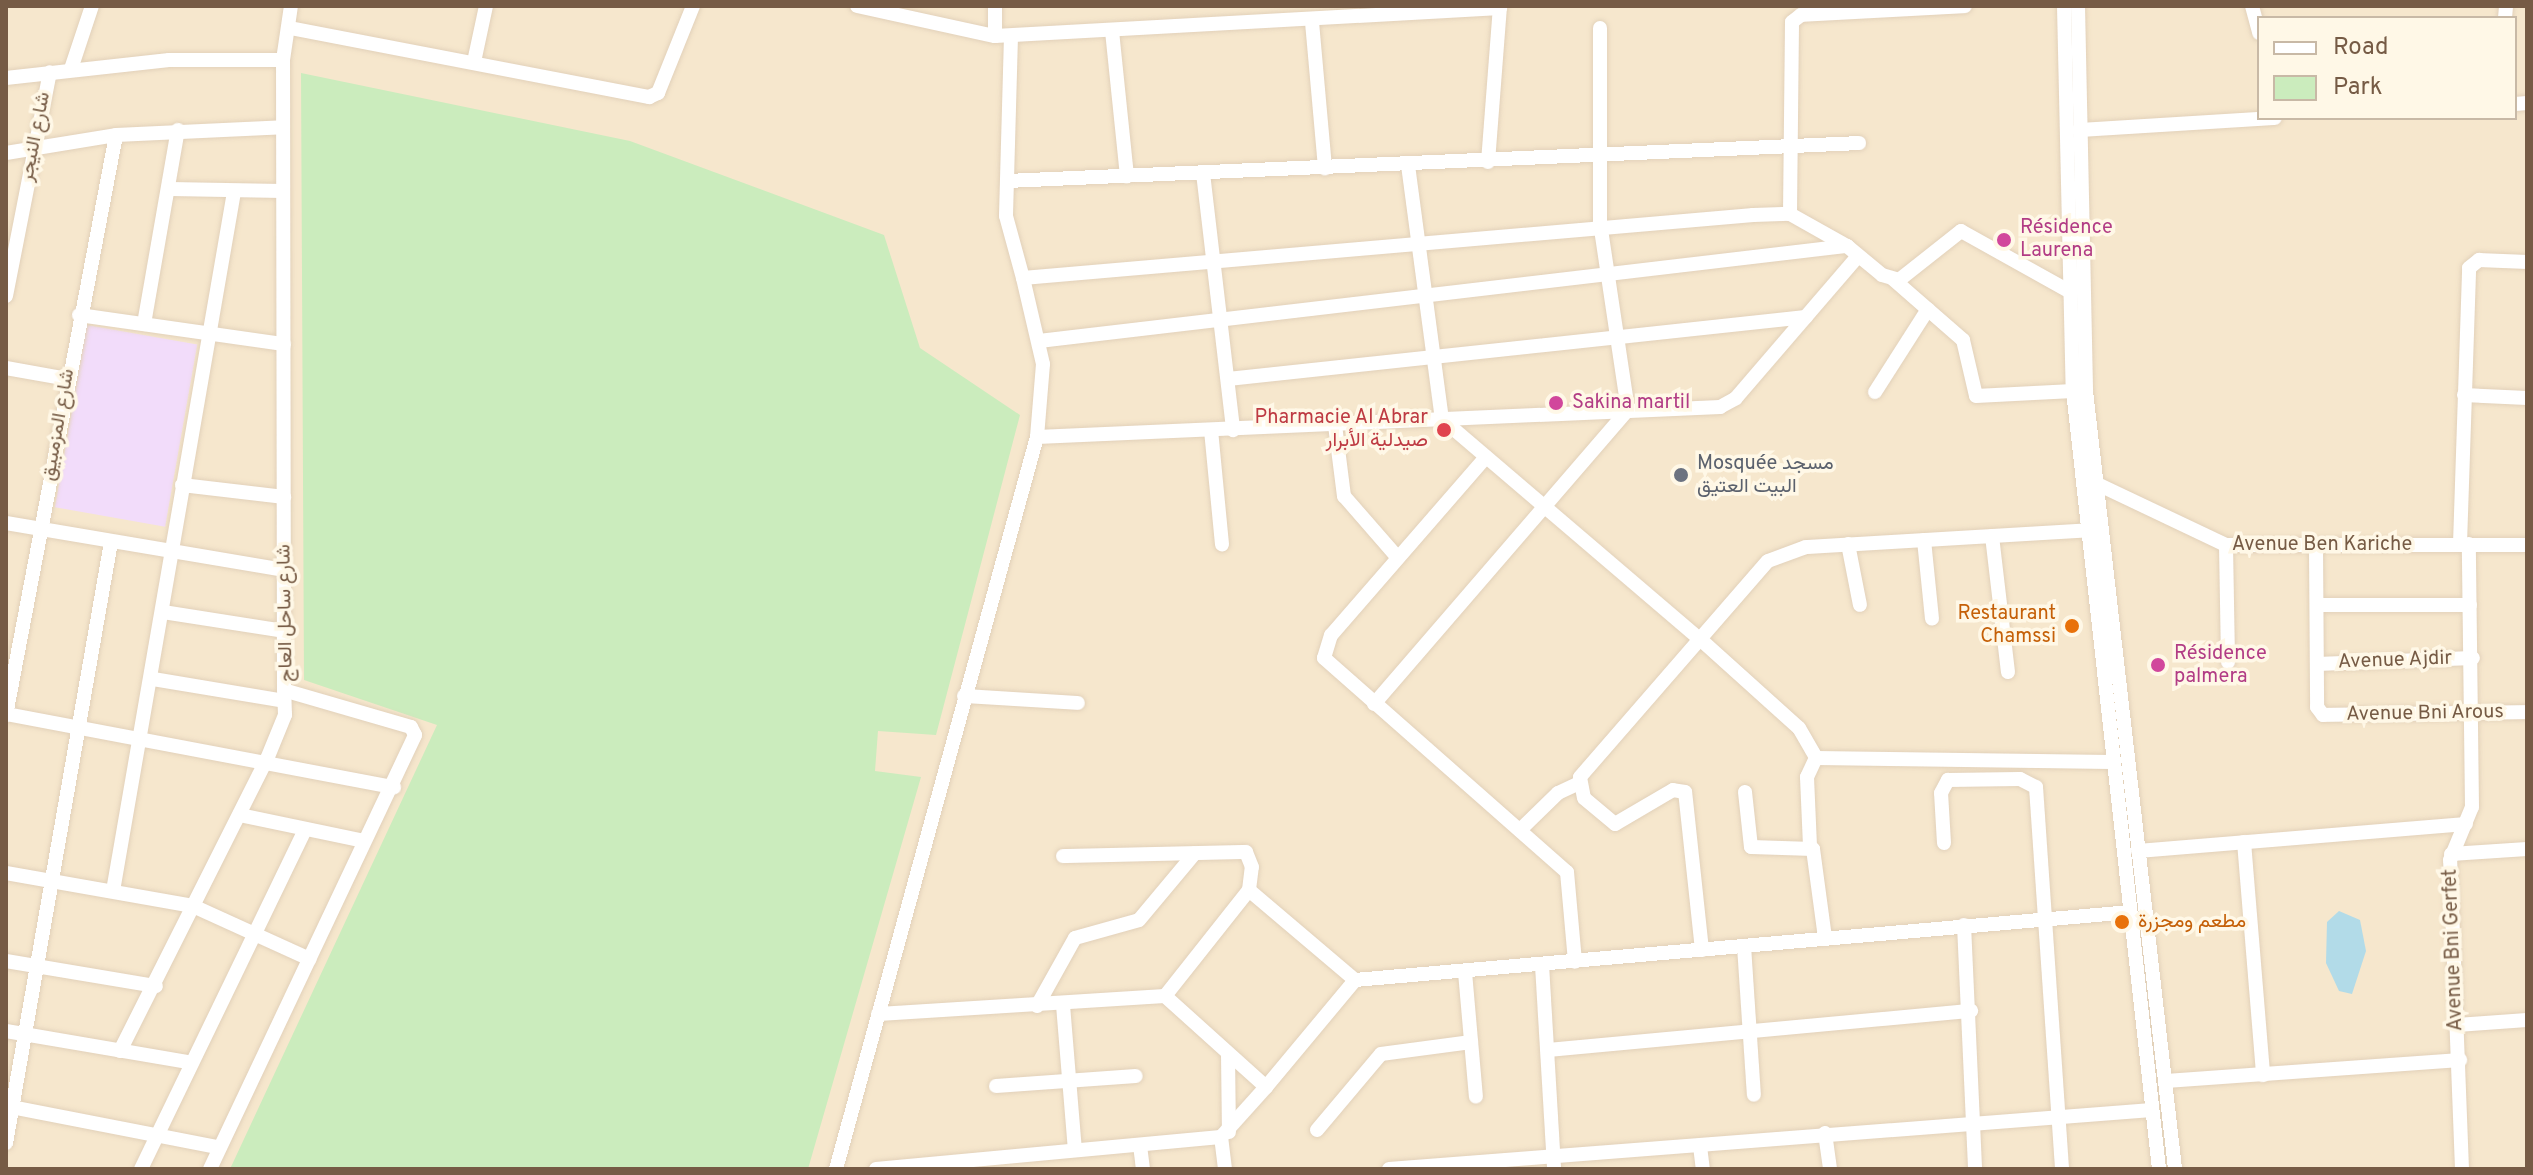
<!DOCTYPE html>
<meta charset="utf-8">
<style>
body{margin:0}
#map{position:relative;width:2533px;height:1175px;overflow:hidden;background:#fef5df;font-family:Overpass,Vazirmatn,sans-serif}
div>[style]{position:absolute}
.residential>*{inset:0;background:#f6e7cd}
.education>*{inset:0;background:#f2dcfa;transform-origin:0 0}
.green>*{inset:0;background:#cbecbd}
.water>*{inset:0;background:#b2dbe8}
.roads{filter:drop-shadow(0 0 2px #e2d1ba) drop-shadow(0 0 2px #e2d1ba)}
.minor>*{height:14px;margin:-7px;padding:0 7px;transform-origin:7px;border-radius:7px;background:#fff}
.dots>*{width:22px;height:22px;translate:-50% -50%;box-sizing:border-box;border:4px solid #fff8e7;border-radius:50%}
span{translate:-50% -50%;white-space:nowrap;text-align:center;line-height:1.15;-webkit-text-stroke:7px #fff8e7;paint-order:stroke}
.street-label{font-size:20px;color:#765b45}
.hotel-label{font-size:20px;color:#b23c85}
.left{translate:0 -50%;text-align:left}
.health-label{font-size:20px;color:#be3a42}
.right{translate:-100% -50%;text-align:right}
.worship-label{font-size:20px;color:#5b616d}
.food-label{font-size:20px;color:#c56008}
.frame{position:absolute;inset:0;border:8px solid #765b45;pointer-events:none}
.legend{position:absolute;left:2257px;top:16px;width:260px;height:104px;box-sizing:border-box;background:#fff8e7;border:2px solid #c8b9a6;margin:0;padding:10px 14px;list-style:none;font-size:24px;color:#765b45}
.legend li{display:flex;align-items:center;gap:16px;height:40px}
.legend b{width:40px;border:2px solid #c8b9a6}
</style>
<div id="map">
<div class="residential">
<i style="clip-path:polygon(evenodd,6px 6px,2527px 6px,2527px 1169px,6px 1169px,6px 6px,2259px 18px,2515px 18px,2515px 118px,2259px 118px,2259px 18px)"></i>
</div>
<div class="education">
<i style="left:87px;top:325px;width:112px;height:185px;rotate:10deg"></i>
</div>
<div class="green">
<i style="clip-path:polygon(301px 73px,630px 141px,884px 235px,920px 348px,1020px 415px,936px 735px,878px 731px,875px 771px,921px 777px,808px 1169px,230px 1169px,437px 725px,304px 680px)"></i>
</div>
<div class="water">
<i style="clip-path:polygon(2339px 911px,2360px 920px,2366px 951px,2352px 994px,2339px 991px,2326px 963px,2327px 922px)"></i>
</div>
<div class="roads">
<div class="minor">
<i style="left:857px;top:6px;width:141px;rotate:12.3deg"></i>
<i style="left:995px;top:36px;width:506px;rotate:-3.17deg"></i>
<i style="left:2064px;top:6px;width:385px;rotate:88.7deg"></i>
<i style="left:2073px;top:391px;width:783px;rotate:83.69deg"></i>
<i style="left:2078px;top:6px;width:385px;rotate:88.8deg"></i>
<i style="left:2086px;top:391px;width:783px;rotate:83.47deg"></i>
<i style="left:2252px;top:6px;width:28px;rotate:75deg"></i>
<i style="left:2505px;top:18px;width:12px;rotate:-85deg"></i>
<i style="left:1312px;top:22px;width:147px;rotate:84.9deg"></i>
<i style="left:290px;top:28px;width:366px;rotate:10.9deg"></i>
<i style="left:649px;top:97px;width:10px;rotate:-24deg"></i>
<i style="left:658px;top:93px;width:94px;rotate:-68.1deg"></i>
<i style="left:1112px;top:31px;width:146px;rotate:84.1deg"></i>
<i style="left:995px;top:36px;width:30px;rotate:-90deg"></i>
<i style="left:1011px;top:36px;width:180px;rotate:91.6deg"></i>
<i style="left:1006px;top:216px;width:64px;rotate:74.7deg"></i>
<i style="left:1023px;top:278px;width:733px;rotate:-4.93deg"></i>
<i style="left:1753px;top:215px;width:37px;rotate:-2deg"></i>
<i style="left:1790px;top:214px;width:65px;rotate:29.3deg"></i>
<i style="left:474px;top:62px;width:57px;rotate:-77.9deg"></i>
<i style="left:71px;top:69px;width:66px;rotate:-71.6deg"></i>
<i style="left:6px;top:78px;width:164px;rotate:-6.3deg"></i>
<i style="left:169px;top:60px;width:114px"></i>
<i style="left:2515px;top:104px;width:12px;rotate:-5deg"></i>
<i style="left:2079px;top:130px;width:196px;rotate:-3.5deg"></i>
<i style="left:6px;top:153px;width:111px;rotate:-9.3deg"></i>
<i style="left:116px;top:135px;width:167px;rotate:-2.7deg"></i>
<i style="left:1488px;top:162px;width:156px;rotate:-85.6deg"></i>
<i style="left:1408px;top:165px;width:256px;rotate:82.4deg"></i>
<i style="left:1442px;top:419px;width:339px;rotate:40.5deg"></i>
<i style="left:1700px;top:639px;width:133px;rotate:42deg"></i>
<i style="left:1799px;top:728px;width:34px;rotate:60deg"></i>
<i style="left:1203px;top:173px;width:259px;rotate:83.3deg"></i>
<i style="left:1007px;top:181px;width:853px;rotate:-2.55deg"></i>
<i style="left:170px;top:189px;width:113px;rotate:1deg"></i>
<i style="left:1790px;top:214px;width:192px;rotate:-89.4deg"></i>
<i style="left:1792px;top:22px;width:11px;rotate:-38deg"></i>
<i style="left:1801px;top:15px;width:164px;rotate:-3.1deg"></i>
<i style="left:1893px;top:279px;width:93px;rotate:41.1deg"></i>
<i style="left:1963px;top:340px;width:57px;rotate:76.9deg"></i>
<i style="left:1976px;top:396px;width:97px;rotate:-3deg"></i>
<i style="left:6px;top:296px;width:228px;rotate:-78.9deg"></i>
<i style="left:79px;top:315px;width:207px;rotate:8.1deg"></i>
<i style="left:144px;top:324px;width:197px;rotate:-80.1deg"></i>
<i style="left:1039px;top:341px;width:814px;rotate:-6.71deg"></i>
<i style="left:1847px;top:246px;width:45px;rotate:39.6deg"></i>
<i style="left:1882px;top:275px;width:18px;rotate:16deg"></i>
<i style="left:1899px;top:280px;width:79px;rotate:-38.3deg"></i>
<i style="left:1961px;top:231px;width:124px;rotate:29.1deg"></i>
<i style="left:6px;top:368px;width:62px;rotate:10.2deg"></i>
<i style="left:1228px;top:379px;width:581px;rotate:-6.12deg"></i>
<i style="left:1875px;top:392px;width:98px;rotate:-57.4deg"></i>
<i style="left:2464px;top:395px;width:63px;rotate:2.7deg"></i>
<i style="left:1335px;top:425px;width:72px;rotate:82.8deg"></i>
<i style="left:1344px;top:496px;width:82px;rotate:48.9deg"></i>
<i style="left:1211px;top:430px;width:115px;rotate:84.5deg"></i>
<i style="left:1037px;top:437px;width:684px;rotate:-2.52deg"></i>
<i style="left:1720px;top:407px;width:18px;rotate:-29deg"></i>
<i style="left:1736px;top:398px;width:187px;rotate:-49.3deg"></i>
<i style="left:1486px;top:457px;width:236px;rotate:131deg"></i>
<i style="left:1331px;top:635px;width:24px;rotate:107deg"></i>
<i style="left:1324px;top:658px;width:324px;rotate:41.4deg"></i>
<i style="left:1567px;top:872px;width:90px;rotate:84.9deg"></i>
<i style="left:2091px;top:481px;width:149px;rotate:25.4deg"></i>
<i style="left:2226px;top:545px;width:301px"></i>
<i style="left:182px;top:485px;width:103px;rotate:6.7deg"></i>
<i style="left:6px;top:523px;width:283px;rotate:9.6deg"></i>
<i style="left:1992px;top:536px;width:137px;rotate:83.3deg"></i>
<i style="left:1924px;top:540px;width:79px;rotate:84.2deg"></i>
<i style="left:1848px;top:544px;width:62px;rotate:78.9deg"></i>
<i style="left:2460px;top:544px;width:276px;rotate:-88.1deg"></i>
<i style="left:2469px;top:268px;width:13px;rotate:-39deg"></i>
<i style="left:2479px;top:260px;width:48px;rotate:2.4deg"></i>
<i style="left:2226px;top:545px;width:117px;rotate:89deg"></i>
<i style="left:2316px;top:547px;width:160px;rotate:89.6deg"></i>
<i style="left:2317px;top:707px;width:10px;rotate:53deg"></i>
<i style="left:2323px;top:715px;width:204px;rotate:-0.8deg"></i>
<i style="left:2317px;top:605px;width:153px"></i>
<i style="left:163px;top:612px;width:122px;rotate:8.9deg"></i>
<i style="left:2317px;top:664px;width:156px;rotate:-2.2deg"></i>
<i style="left:153px;top:679px;width:133px;rotate:9.5deg"></i>
<i style="left:964px;top:696px;width:114px;rotate:3.5deg"></i>
<i style="left:1374px;top:704px;width:389px;rotate:-49.2deg"></i>
<i style="left:1628px;top:410px;width:189px;rotate:-98.5deg"></i>
<i style="left:1600px;top:223px;width:195px;rotate:-90deg"></i>
<i style="left:6px;top:714px;width:395px;rotate:10.7deg"></i>
<i style="left:6px;top:715px;width:590px;rotate:-79.26deg"></i>
<i style="left:1745px;top:792px;width:55px;rotate:83.8deg"></i>
<i style="left:1751px;top:847px;width:62px;rotate:1.8deg"></i>
<i style="left:1813px;top:849px;width:90px;rotate:82.3deg"></i>
<i style="left:240px;top:815px;width:123px;rotate:11.8deg"></i>
<i style="left:1520px;top:830px;width:53px;rotate:-44.2deg"></i>
<i style="left:1558px;top:793px;width:23px;rotate:-25deg"></i>
<i style="left:2244px;top:842px;width:234px;rotate:85.3deg"></i>
<i style="left:1944px;top:843px;width:50px;rotate:-93.4deg"></i>
<i style="left:1941px;top:793px;width:15px;rotate:-62deg"></i>
<i style="left:1948px;top:780px;width:72px;rotate:-0.8deg"></i>
<i style="left:2020px;top:779px;width:18px;rotate:27deg"></i>
<i style="left:2036px;top:787px;width:383px;rotate:86.1deg"></i>
<i style="left:1810px;top:846px;width:69px;rotate:-92.5deg"></i>
<i style="left:1807px;top:777px;width:21px;rotate:-65deg"></i>
<i style="left:1816px;top:758px;width:295px;rotate:0.8deg"></i>
<i style="left:2138px;top:851px;width:329px;rotate:-4.7deg"></i>
<i style="left:2451px;top:854px;width:76px;rotate:-3.8deg"></i>
<i style="left:6px;top:873px;width:190px;rotate:10deg"></i>
<i style="left:193px;top:906px;width:128px;rotate:24.4deg"></i>
<i style="left:113px;top:891px;width:709px;rotate:-80.18deg"></i>
<i style="left:1964px;top:925px;width:244px;rotate:87.4deg"></i>
<i style="left:1744px;top:946px;width:149px;rotate:86.2deg"></i>
<i style="left:1702px;top:950px;width:159px;rotate:-96.1deg"></i>
<i style="left:1685px;top:792px;width:12px;rotate:-171deg"></i>
<i style="left:1673px;top:790px;width:67px;rotate:149.6deg"></i>
<i style="left:1615px;top:824px;width:40px;rotate:-140deg"></i>
<i style="left:1584px;top:798px;width:21px;rotate:-101deg"></i>
<i style="left:1580px;top:777px;width:286px;rotate:-49deg"></i>
<i style="left:1768px;top:561px;width:40px;rotate:-20.2deg"></i>
<i style="left:1806px;top:547px;width:285px;rotate:-3.4deg"></i>
<i style="left:6px;top:961px;width:152px;rotate:9.5deg"></i>
<i style="left:1542px;top:965px;width:204px;rotate:86.6deg"></i>
<i style="left:1465px;top:972px;width:125px;rotate:85deg"></i>
<i style="left:1355px;top:980px;width:778px;rotate:-5.01deg"></i>
<i style="left:1165px;top:996px;width:136px;rotate:42deg"></i>
<i style="left:1266px;top:1087px;width:139px;rotate:-50.2deg"></i>
<i style="left:1355px;top:980px;width:139px;rotate:-139.7deg"></i>
<i style="left:1063px;top:1005px;width:145px;rotate:85.3deg"></i>
<i style="left:1037px;top:1006px;width:78px;rotate:-60.8deg"></i>
<i style="left:1075px;top:938px;width:66px;rotate:-15.7deg"></i>
<i style="left:1139px;top:920px;width:87px;rotate:-50.1deg"></i>
<i style="left:878px;top:1014px;width:288px;rotate:-3.6deg"></i>
<i style="left:1165px;top:996px;width:135px;rotate:-51.6deg"></i>
<i style="left:1249px;top:890px;width:23px;rotate:-83deg"></i>
<i style="left:1252px;top:867px;width:16px;rotate:-112deg"></i>
<i style="left:1246px;top:852px;width:183px;rotate:178.7deg"></i>
<i style="left:2457px;top:1025px;width:70px;rotate:-4.1deg"></i>
<i style="left:6px;top:1031px;width:185px;rotate:9.7deg"></i>
<i style="left:1548px;top:1050px;width:425px;rotate:-5.3deg"></i>
<i style="left:120px;top:1051px;width:327px;rotate:-63.3deg"></i>
<i style="left:267px;top:759px;width:48px;rotate:-67.8deg"></i>
<i style="left:285px;top:715px;width:25px;rotate:-92deg"></i>
<i style="left:1228px;top:1054px;width:78px;rotate:89.3deg"></i>
<i style="left:2166px;top:1081px;width:295px;rotate:-4.1deg"></i>
<i style="left:996px;top:1086px;width:140px;rotate:-4.1deg"></i>
<i style="left:6px;top:1106px;width:215px;rotate:11deg"></i>
<i style="left:1317px;top:1130px;width:99px;rotate:-49.9deg"></i>
<i style="left:1381px;top:1054px;width:91px;rotate:-7.6deg"></i>
<i style="left:1825px;top:1133px;width:36px;rotate:82deg"></i>
<i style="left:6px;top:1143px;width:610px;rotate:-80.09deg"></i>
<i style="left:1140px;top:1145px;width:24px;rotate:83deg"></i>
<i style="left:1700px;top:1146px;width:23px;rotate:83deg"></i>
<i style="left:141px;top:1169px;width:377px;rotate:-64.2deg"></i>
<i style="left:210px;top:1169px;width:480px;rotate:-64.7deg"></i>
<i style="left:415px;top:735px;width:9px;rotate:-117deg"></i>
<i style="left:411px;top:727px;width:132px;rotate:-163.8deg"></i>
<i style="left:284px;top:690px;width:630px;rotate:-90.09deg"></i>
<i style="left:283px;top:60px;width:55px;rotate:-81.6deg"></i>
<i style="left:836px;top:1169px;width:759px;rotate:-74.65deg"></i>
<i style="left:1037px;top:437px;width:73px;rotate:-85.3deg"></i>
<i style="left:1043px;top:364px;width:88px;rotate:-103.1deg"></i>
<i style="left:876px;top:1169px;width:346px;rotate:-5.3deg"></i>
<i style="left:1225px;top:1169px;width:32px;rotate:-97deg"></i>
<i style="left:1221px;top:1137px;width:67px;rotate:-48deg"></i>
<i style="left:1389px;top:1169px;width:765px;rotate:-4.42deg"></i>
<i style="left:2462px;top:1169px;width:309px;rotate:-92.2deg"></i>
<i style="left:2450px;top:860px;width:57px;rotate:-67.5deg"></i>
<i style="left:2472px;top:807px;width:263px;rotate:-90.7deg"></i>
</div>
</div>
<div class="dots">
<i style="left:2004px;top:240px;background:#d1479c"></i>
<i style="left:1556px;top:403px;background:#d1479c"></i>
<i style="left:1444px;top:430px;background:#e0444e"></i>
<i style="left:1681px;top:475px;background:#6b7280"></i>
<i style="left:2072px;top:626px;background:#e8710a"></i>
<i style="left:2158px;top:665px;background:#d1479c"></i>
<i style="left:2122px;top:922px;background:#e8710a"></i>
</div>
<div class="street-label">
<span style="left:36px;top:137px;rotate:-79deg">شارع النيجر</span>
<span style="left:59px;top:425px;rotate:-80deg">شارع المزمبيق</span>
<span style="left:2322px;top:545px">Avenue Ben Kariche</span>
<span style="left:286px;top:613px;rotate:-91deg">شارع ساحل العاج</span>
<span style="left:2395px;top:661px;rotate:-2deg">Avenue Ajdir</span>
<span style="left:2425px;top:714px;rotate:-1deg">Avenue Bni Arous</span>
<span style="left:2454px;top:950px;rotate:-92deg">Avenue Bni Gerfet</span>
</div>
<div class="hotel-label">
<span class="left" style="left:2020px;top:240px">Résidence<br>Laurena</span>
<span class="left" style="left:1572px;top:403px">Sakina martil</span>
<span class="left" style="left:2174px;top:666px">Résidence<br>palmera</span>
</div>
<div class="health-label">
<span class="right" style="left:1428px;top:430px">Pharmacie Al Abrar<br>صيدلية الأبرار</span>
</div>
<div class="worship-label">
<span class="left" style="left:1697px;top:476px">Mosquée مسجد<br>البيت العتيق</span>
</div>
<div class="food-label">
<span class="right" style="left:2056px;top:626px">Restaurant<br>Chamssi</span>
<span class="left" style="left:2138px;top:922px">مطعم ومجزرة</span>
</div>
<div class="frame"></div>
<ul class="legend">
<li><b style="height:10px;background:#fff"></b>Road</li>
<li><b style="height:22px;background:#cbecbd"></b>Park</li>
</ul>
</div>
